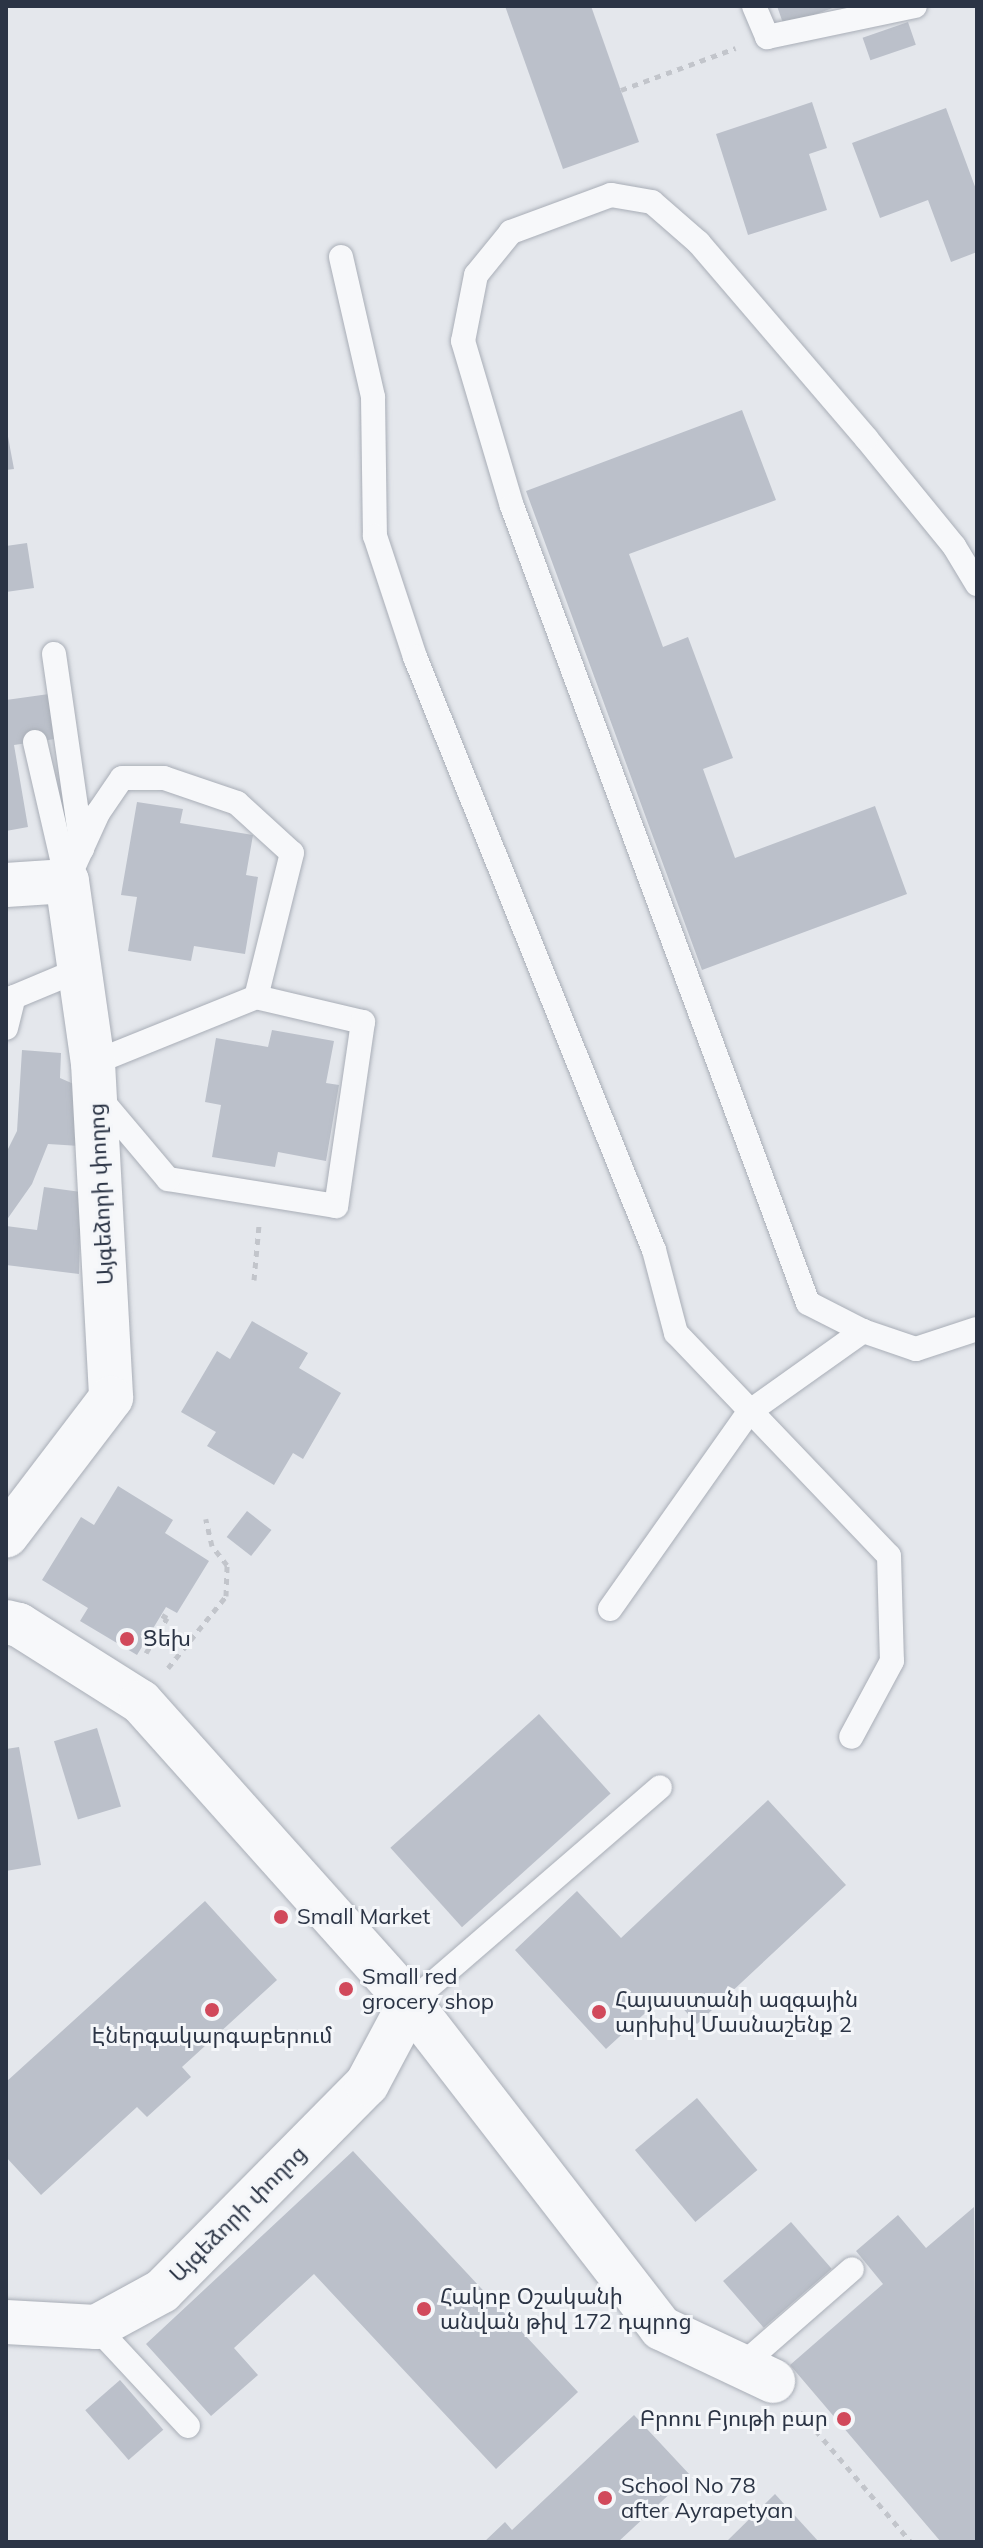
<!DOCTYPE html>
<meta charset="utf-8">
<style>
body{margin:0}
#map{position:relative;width:983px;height:2548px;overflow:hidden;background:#e4e7ec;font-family:Mulish,"Noto Sans Armenian",sans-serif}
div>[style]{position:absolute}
.building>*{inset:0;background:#bbc0ca;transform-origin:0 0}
.path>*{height:5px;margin-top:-2.5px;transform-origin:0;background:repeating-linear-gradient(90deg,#c2c5cb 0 6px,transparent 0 12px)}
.roads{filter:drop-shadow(0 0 2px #a9aeb7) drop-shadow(0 0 2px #a9aeb7)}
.lane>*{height:24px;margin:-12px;padding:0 12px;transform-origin:12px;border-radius:12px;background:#f7f8fa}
.street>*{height:44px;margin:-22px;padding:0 22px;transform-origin:22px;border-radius:22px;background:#f7f8fa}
.dots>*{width:22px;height:22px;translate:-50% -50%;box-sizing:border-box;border:4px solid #f4f6f9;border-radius:50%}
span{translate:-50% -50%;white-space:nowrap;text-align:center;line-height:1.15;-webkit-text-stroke:6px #f4f6f9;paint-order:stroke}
.street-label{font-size:22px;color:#2b3445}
.poi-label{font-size:22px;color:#2b3445}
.left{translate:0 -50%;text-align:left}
.right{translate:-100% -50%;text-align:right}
.frame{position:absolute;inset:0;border:8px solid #2b3445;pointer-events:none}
</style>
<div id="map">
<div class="building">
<i style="clip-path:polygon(505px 6px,591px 6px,639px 142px,563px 169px)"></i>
<i style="clip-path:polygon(777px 6px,838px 6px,784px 26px)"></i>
<i style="left:908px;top:22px;width:24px;height:48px;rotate:71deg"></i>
<i style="clip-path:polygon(812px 102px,827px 148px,809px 154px,827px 210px,748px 235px,716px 134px)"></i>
<i style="clip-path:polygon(946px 108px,977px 192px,977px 252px,951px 262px,928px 200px,880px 218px,852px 143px)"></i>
<i style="clip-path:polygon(742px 410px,776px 500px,629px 554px,663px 647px,688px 637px,733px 758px,703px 769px,735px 858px,875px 806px,907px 894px,702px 970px,526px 491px)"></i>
<i style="clip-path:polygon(6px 426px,14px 469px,6px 470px)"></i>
<i style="clip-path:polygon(27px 543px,34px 588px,6px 592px,6px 546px)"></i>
<i style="clip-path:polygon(49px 694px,55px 739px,14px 745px,28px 827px,6px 831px,6px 700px)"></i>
<i style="clip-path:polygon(137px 802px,183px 809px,180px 823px,253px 835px,246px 875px,258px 877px,245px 954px,194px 946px,191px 961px,128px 951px,137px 897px,121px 895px)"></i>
<i style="clip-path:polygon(272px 1030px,334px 1041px,326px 1083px,339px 1085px,326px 1161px,278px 1152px,275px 1167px,212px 1157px,221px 1105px,205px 1102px,216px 1038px,268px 1047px)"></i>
<i style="clip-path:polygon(22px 1050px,61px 1053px,60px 1078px,76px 1085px,80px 1146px,48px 1144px,32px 1184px,6px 1221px,6px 1153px,17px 1131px)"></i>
<i style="clip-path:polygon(44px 1187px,81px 1192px,79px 1274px,6px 1265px,6px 1226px,37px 1230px)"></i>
<i style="clip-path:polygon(252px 1321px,308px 1353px,299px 1368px,341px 1393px,303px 1459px,293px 1453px,274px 1485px,207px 1446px,216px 1432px,181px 1412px,217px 1351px,230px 1359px)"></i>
<i style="clip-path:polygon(118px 1486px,173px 1520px,165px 1533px,209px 1561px,177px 1613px,166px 1607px,137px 1655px,80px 1621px,88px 1608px,42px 1580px,81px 1517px,94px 1525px)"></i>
<i style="left:247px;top:1511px;width:31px;height:33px;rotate:38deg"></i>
<i style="left:539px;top:1714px;width:107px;height:200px;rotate:48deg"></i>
<i style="left:97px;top:1728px;width:82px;height:45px;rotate:73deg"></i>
<i style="clip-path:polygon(19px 1747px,41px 1865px,6px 1871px,6px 1749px)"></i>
<i style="clip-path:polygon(768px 1800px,846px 1885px,697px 2024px,668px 1992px,606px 2049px,515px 1950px,577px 1891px,621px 1938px)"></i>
<i style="clip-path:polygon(205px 1901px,277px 1980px,182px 2067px,191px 2077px,147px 2117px,137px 2107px,41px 2195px,6px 2157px,6px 2082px)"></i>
<i style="left:697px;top:2098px;width:94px;height:81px;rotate:50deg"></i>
<i style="clip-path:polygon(353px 2151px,578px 2392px,496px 2469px,314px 2274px,234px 2348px,258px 2375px,211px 2416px,146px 2344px)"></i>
<i style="clip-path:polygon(974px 2207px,977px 2542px,941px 2542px,790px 2365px,883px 2284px,856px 2251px,898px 2215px,926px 2248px)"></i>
<i style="left:791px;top:2222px;width:62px;height:90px;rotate:49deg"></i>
<i style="left:120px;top:2380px;width:66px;height:46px;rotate:49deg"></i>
<i style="clip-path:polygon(634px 2415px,690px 2475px,618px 2542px,484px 2542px,505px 2522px,512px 2530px)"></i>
<i style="clip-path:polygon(775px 2494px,819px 2542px,726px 2542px)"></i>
</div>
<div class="path">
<i style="left:621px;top:90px;width:122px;rotate:-20.1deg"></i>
<i style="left:254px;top:1280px;width:55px;rotate:-84.8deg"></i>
<i style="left:146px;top:1653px;width:41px;rotate:-59deg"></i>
<i style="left:167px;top:1618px;width:6px;rotate:-149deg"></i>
<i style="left:168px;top:1668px;width:92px;rotate:-51.1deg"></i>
<i style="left:226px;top:1596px;width:31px;rotate:-88deg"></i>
<i style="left:227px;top:1565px;width:24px;rotate:-128deg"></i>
<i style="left:212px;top:1546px;width:28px;rotate:-103deg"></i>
<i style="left:800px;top:2412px;width:171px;rotate:49.5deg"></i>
</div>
<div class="roads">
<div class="lane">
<i style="left:754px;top:6px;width:34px;rotate:67deg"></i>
<i style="left:767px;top:37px;width:151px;rotate:-11.8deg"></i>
<i style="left:341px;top:257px;width:144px;rotate:77.1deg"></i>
<i style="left:373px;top:397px;width:139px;rotate:89.2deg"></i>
<i style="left:375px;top:536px;width:127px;rotate:71.7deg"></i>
<i style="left:415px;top:657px;width:639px;rotate:68.05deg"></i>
<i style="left:654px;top:1250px;width:86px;rotate:75.2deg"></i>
<i style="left:676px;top:1333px;width:308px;rotate:46.3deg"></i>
<i style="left:889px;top:1556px;width:105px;rotate:88.4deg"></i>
<i style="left:892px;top:1661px;width:86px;rotate:118.3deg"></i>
<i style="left:977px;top:584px;width:44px;rotate:-121.2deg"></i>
<i style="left:954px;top:546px;width:139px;rotate:-129.2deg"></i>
<i style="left:866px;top:438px;width:257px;rotate:-130.6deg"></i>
<i style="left:699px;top:243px;width:62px;rotate:-138.9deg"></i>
<i style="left:652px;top:202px;width:42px;rotate:-170.3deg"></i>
<i style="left:611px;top:195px;width:107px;rotate:159.7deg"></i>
<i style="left:511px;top:232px;width:55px;rotate:129.1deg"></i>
<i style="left:476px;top:275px;width:67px;rotate:101.1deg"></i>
<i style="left:463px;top:341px;width:172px;rotate:73.5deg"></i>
<i style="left:512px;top:506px;width:850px;rotate:69.63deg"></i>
<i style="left:808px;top:1303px;width:62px;rotate:27deg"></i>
<i style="left:863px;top:1331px;width:56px;rotate:18.8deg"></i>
<i style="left:916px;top:1349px;width:64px;rotate:-18.2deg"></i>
<i style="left:54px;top:654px;width:197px;rotate:81.8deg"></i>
<i style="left:35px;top:742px;width:143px;rotate:77deg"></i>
<i style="left:67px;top:881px;width:75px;rotate:-65.5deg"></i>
<i style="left:98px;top:813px;width:42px;rotate:-55.6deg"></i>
<i style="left:122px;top:778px;width:42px"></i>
<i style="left:164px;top:778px;width:77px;rotate:18.9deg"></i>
<i style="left:237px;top:803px;width:74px;rotate:42.3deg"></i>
<i style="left:292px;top:853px;width:148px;rotate:104deg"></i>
<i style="left:256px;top:997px;width:110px;rotate:13.2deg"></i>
<i style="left:363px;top:1022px;width:186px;rotate:98.3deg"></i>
<i style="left:336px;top:1206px;width:170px;rotate:-170.9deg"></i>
<i style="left:168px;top:1179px;width:110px;rotate:-130.2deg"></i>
<i style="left:6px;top:1028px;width:32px;rotate:-76deg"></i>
<i style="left:14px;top:997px;width:73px;rotate:-22.7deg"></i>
<i style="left:93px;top:1063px;width:176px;rotate:-22deg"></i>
<i style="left:610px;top:1609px;width:241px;rotate:-54.8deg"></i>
<i style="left:749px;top:1412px;width:140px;rotate:-35.4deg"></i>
<i style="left:410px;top:2003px;width:330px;rotate:-40.8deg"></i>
<i style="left:96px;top:2327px;width:135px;rotate:47.1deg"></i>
<i style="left:741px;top:2366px;width:147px;rotate:-41.1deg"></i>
</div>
<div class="street">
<i style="left:6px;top:885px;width:61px;rotate:-3.8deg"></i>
<i style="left:67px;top:881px;width:184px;rotate:81.9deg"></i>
<i style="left:93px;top:1063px;width:335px;rotate:86.9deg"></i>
<i style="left:111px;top:1398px;width:173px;rotate:127.3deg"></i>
<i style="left:6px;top:1622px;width:13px;rotate:13deg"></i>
<i style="left:19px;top:1625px;width:144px;rotate:32.3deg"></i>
<i style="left:141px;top:1702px;width:404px;rotate:48.2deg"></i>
<i style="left:410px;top:2003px;width:411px;rotate:52.3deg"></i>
<i style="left:661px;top:2328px;width:124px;rotate:25.3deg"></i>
<i style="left:6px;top:2322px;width:90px;rotate:3.2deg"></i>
<i style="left:96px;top:2327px;width:75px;rotate:-28.6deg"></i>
<i style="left:162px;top:2291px;width:291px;rotate:-45.3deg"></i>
<i style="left:367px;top:2084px;width:92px;rotate:-62deg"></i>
</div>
</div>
<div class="dots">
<i style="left:127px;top:1639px;background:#d1495b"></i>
<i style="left:281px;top:1917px;background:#d1495b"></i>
<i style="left:346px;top:1989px;background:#d1495b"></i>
<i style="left:212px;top:2010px;background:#d1495b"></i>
<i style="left:599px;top:2012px;background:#d1495b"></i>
<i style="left:424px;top:2309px;background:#d1495b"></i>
<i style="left:844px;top:2419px;background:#d1495b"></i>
<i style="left:605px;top:2498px;background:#d1495b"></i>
</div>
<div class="street-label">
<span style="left:101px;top:1194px;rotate:-93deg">Այգեձորի փողոց</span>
<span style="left:238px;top:2214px;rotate:-45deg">Այգեձորի փողոց</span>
</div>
<div class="poi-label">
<span class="left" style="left:143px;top:1639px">Ցեխ</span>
<span class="left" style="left:297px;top:1917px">Small Market</span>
<span class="left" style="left:362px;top:1989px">Small red<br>grocery shop</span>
<span class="left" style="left:615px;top:2012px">Հայաստանի ազգային<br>արխիվ Մասնաշենք 2</span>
<span style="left:212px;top:2036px">Էներգակարգաբերում</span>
<span class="left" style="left:440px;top:2309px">Հակոբ Օշականի<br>անվան թիվ 172 դպրոց</span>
<span class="right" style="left:828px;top:2419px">Բրոու Բյութի բար</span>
<span class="left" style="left:621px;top:2498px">School No 78<br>after Ayrapetyan</span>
</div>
<div class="frame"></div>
</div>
